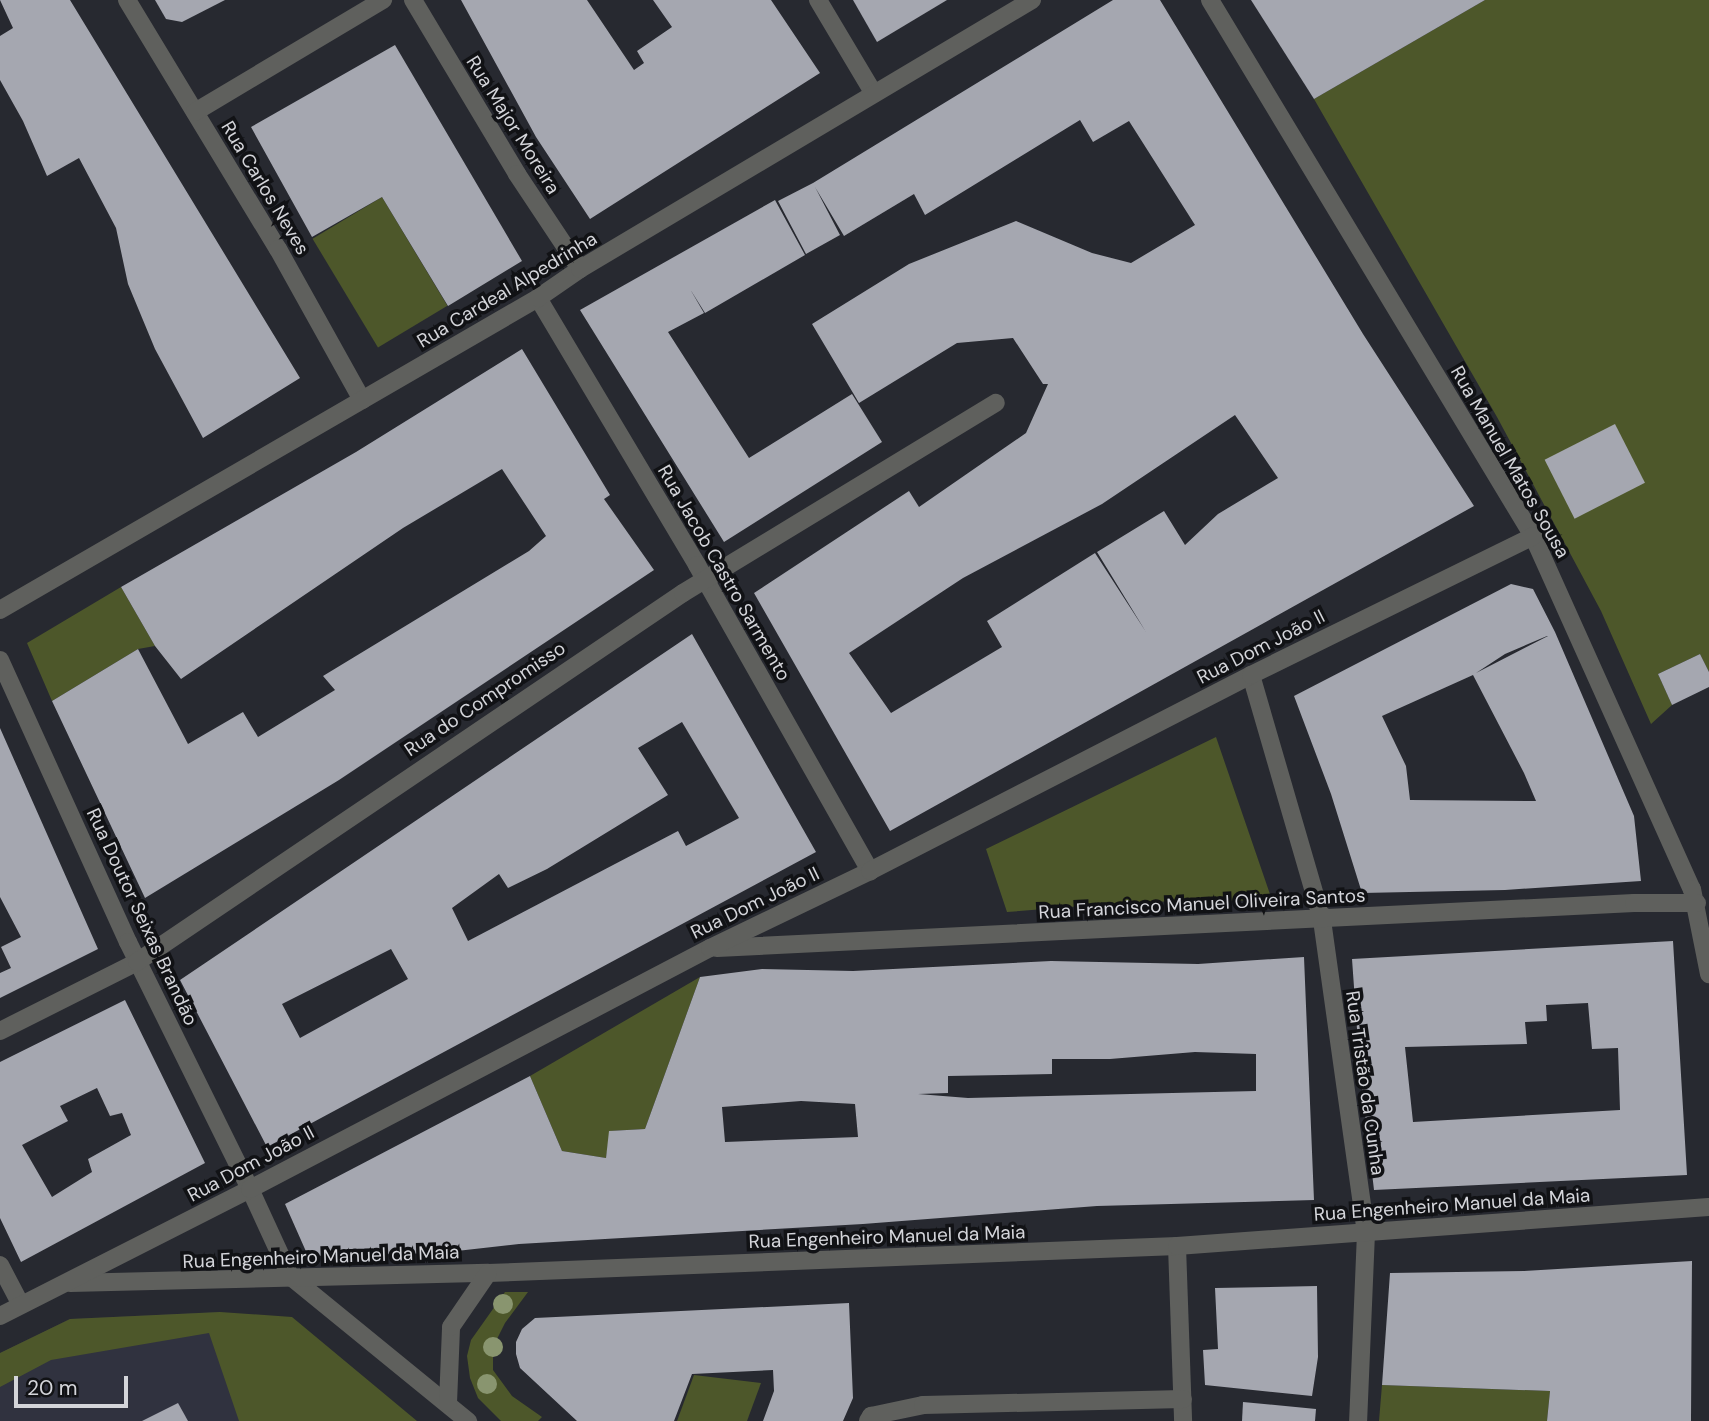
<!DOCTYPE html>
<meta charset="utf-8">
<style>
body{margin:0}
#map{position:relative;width:1709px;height:1421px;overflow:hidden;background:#272930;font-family:"DM Sans",sans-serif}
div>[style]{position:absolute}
.built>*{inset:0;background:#30323f}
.green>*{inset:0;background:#4d572a;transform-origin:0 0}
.building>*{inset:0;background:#a5a7b0;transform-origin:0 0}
.street>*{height:18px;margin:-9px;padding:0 9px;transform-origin:9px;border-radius:9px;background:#5f605d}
.trees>*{width:20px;height:20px;margin:-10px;border-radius:50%;background:#89956f}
span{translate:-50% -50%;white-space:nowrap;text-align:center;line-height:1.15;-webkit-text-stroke:7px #111215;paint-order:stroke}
.street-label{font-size:19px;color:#d4d5da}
.scale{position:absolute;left:14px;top:1376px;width:114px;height:32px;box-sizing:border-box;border:4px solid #d4d5da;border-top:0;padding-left:9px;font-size:21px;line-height:24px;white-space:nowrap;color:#d4d5da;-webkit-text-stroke:5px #111215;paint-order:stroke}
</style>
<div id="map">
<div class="built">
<i style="clip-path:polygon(220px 1312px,259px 1421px,0 1421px,0 1353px,70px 1319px)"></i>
</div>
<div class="green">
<i style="clip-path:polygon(1485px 0,1709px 0,1709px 672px,1700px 654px,1658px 674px,1672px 705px,1651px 724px,1601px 611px,1497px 417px,1314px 99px)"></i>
<i style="left:382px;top:197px;width:127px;height:81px;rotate:59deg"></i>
<i style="clip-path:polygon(121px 587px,155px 646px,138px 649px,52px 701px,27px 643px)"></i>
<i style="clip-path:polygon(1216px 737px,1272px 900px,1133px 902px,1007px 912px,986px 849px)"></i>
<i style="clip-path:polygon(700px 977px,645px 1129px,610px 1131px,606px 1158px,562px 1151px,530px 1076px)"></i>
<i style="clip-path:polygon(505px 1292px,528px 1292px,505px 1323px,493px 1347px,493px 1370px,512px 1396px,542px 1417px,538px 1421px,501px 1421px,478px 1398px,470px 1378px,467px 1356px,471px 1340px)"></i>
<i style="clip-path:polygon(220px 1312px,292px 1317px,417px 1421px,239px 1421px,209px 1333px,51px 1360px,0 1387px,0 1353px,70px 1319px)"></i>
<i style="clip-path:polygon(694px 1375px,761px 1383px,747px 1421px,677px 1421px)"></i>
<i style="clip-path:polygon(1382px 1385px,1550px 1391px,1547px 1421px,1379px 1421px)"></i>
</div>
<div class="building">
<i style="clip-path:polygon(0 0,70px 0,300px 378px,203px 438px,155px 349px,128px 284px,116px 228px,79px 158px,47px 176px,23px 121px,0 80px,0 36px,13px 28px)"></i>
<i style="clip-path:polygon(155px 0,225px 0,182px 22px,166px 19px)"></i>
<i style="clip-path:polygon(461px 0,587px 0,634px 70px,644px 63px,637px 51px,672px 27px,653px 0,771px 0,820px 73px,590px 219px,536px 137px)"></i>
<i style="clip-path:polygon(853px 0,947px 0,877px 42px)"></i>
<i style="clip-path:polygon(evenodd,1113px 0,1160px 0,1363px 334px,1474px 506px,890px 831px,754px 593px,909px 491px,919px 507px,1026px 433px,1048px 384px,1043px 384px,1013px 338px,957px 343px,859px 403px,812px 324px,909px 264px,1016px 221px,1092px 253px,1131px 263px,1195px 225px,1129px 121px,1093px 142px,1080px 120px,925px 215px,914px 194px,844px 236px,815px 187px,840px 235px,806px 254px,778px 201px,813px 183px,1113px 0,1235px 415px,1278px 478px,1218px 514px,1185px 545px,1164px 511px,1097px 552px,1146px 632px,1095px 553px,987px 621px,1002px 647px,891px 713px,849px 653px,963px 578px,1102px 504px,1235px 415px)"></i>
<i style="clip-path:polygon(1251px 0,1485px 0,1314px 99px)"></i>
<i style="clip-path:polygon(395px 45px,522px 261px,448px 306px,382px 197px,312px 237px,251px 127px)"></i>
<i style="clip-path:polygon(775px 200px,805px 255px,705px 313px,690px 289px,704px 313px,668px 332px,749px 458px,852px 394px,882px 442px,724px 542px,580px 310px)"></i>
<i style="clip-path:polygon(522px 349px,610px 495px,604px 499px,654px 570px,339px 780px,145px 898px,52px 701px,138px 649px,188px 744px,243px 712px,258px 737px,335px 690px,323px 676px,529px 551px,546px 536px,502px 469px,403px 528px,181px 679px,155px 646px,121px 587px,356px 452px)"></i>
<i style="left:1615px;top:424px;width:66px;height:79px;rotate:63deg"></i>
<i style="clip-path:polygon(evenodd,1511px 584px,1533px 589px,1555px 632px,1634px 816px,1641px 881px,1505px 890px,1362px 893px,1331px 794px,1294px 696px,1511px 584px,1547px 636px,1548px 636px,1476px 673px,1505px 654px,1547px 636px,1511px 584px,1473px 675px,1524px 773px,1536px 801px,1410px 800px,1406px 766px,1382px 716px,1473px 675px)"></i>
<i style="clip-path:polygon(evenodd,692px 634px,816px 852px,267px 1147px,180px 980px,692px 634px,682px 722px,739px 818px,686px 846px,678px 831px,468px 941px,452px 908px,499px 874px,508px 888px,547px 869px,668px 795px,638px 748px,682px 722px,692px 634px,391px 949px,408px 979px,300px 1038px,282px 1004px,391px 949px)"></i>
<i style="clip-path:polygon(1700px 654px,1709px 672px,1709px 687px,1672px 705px,1658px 674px)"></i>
<i style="clip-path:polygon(0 728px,98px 949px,0 998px,0 973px,11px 968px,1px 947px,21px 937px,0 897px)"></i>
<i style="clip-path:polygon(evenodd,1673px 941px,1687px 1175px,1374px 1190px,1360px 1071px,1352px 959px,1673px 941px,1588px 1003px,1592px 1049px,1618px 1048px,1620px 1110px,1413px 1122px,1405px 1047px,1527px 1044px,1525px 1022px,1547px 1021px,1546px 1005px,1588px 1003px)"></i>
<i style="clip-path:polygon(evenodd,1304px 957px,1314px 1200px,1097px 1206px,863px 1224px,519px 1244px,439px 1253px,308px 1256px,285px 1204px,530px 1076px,562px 1151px,606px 1158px,609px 1131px,645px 1129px,700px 977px,762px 969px,853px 971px,1051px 961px,1198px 964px,1304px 957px,1195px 1052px,1256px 1054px,1256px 1091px,968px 1098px,918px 1094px,948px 1093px,948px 1076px,1052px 1074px,1052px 1059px,1110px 1059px,1195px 1052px,1304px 957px,801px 1101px,855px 1104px,858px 1137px,725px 1142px,722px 1107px,801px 1101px)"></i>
<i style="clip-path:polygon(evenodd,125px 1000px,205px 1163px,21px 1262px,0 1218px,0 1062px,125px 1000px,97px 1088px,110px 1116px,122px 1113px,131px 1135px,88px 1159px,92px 1172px,52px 1197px,22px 1145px,68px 1121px,60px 1106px,97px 1088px)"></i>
<i style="clip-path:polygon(1692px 1261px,1691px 1421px,1547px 1421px,1550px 1391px,1382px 1385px,1390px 1273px,1524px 1271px)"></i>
<i style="clip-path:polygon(1317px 1286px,1318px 1357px,1312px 1396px,1205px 1385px,1203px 1350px,1218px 1349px,1215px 1288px)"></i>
<i style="clip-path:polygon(849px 1303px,853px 1398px,843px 1421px,763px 1421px,774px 1391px,773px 1370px,692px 1374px,674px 1421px,577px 1421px,520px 1368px,516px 1354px,516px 1342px,522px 1329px,535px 1318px)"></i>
<i style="clip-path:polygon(1243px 1402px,1316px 1409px,1315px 1421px,1242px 1421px)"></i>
<i style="clip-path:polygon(178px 1403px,188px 1421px,142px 1421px)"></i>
</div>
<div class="street">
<i style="left:127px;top:0;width:291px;rotate:58.8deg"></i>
<i style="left:278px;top:249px;width:173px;rotate:60.9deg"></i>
<i style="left:413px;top:0;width:203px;rotate:59.1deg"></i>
<i style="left:517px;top:174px;width:114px;rotate:56.4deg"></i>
<i style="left:818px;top:0;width:109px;rotate:59.2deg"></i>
<i style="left:1210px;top:0;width:626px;rotate:58.93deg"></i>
<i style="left:1533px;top:536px;width:387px;rotate:65.8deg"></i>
<i style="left:1692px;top:889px;width:87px;rotate:78.7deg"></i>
<i style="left:195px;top:112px;width:219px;rotate:-30.8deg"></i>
<i style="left:538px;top:298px;width:311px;rotate:59.2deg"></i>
<i style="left:697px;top:565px;width:352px;rotate:60.5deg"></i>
<i style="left:0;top:610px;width:622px;rotate:-30.11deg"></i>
<i style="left:538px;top:298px;width:51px;rotate:-34.6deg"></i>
<i style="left:580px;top:269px;width:526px;rotate:-30.76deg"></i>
<i style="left:0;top:660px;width:310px;rotate:65.6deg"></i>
<i style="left:128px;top:942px;width:275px;rotate:63.7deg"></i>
<i style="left:250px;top:1189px;width:96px;rotate:65.3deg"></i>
<i style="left:290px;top:1276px;width:230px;rotate:39.2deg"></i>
<i style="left:1251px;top:675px;width:255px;rotate:73.8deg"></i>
<i style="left:1322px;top:920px;width:316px;rotate:82deg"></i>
<i style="left:1366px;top:1233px;width:188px;rotate:92.4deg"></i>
<i style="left:717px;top:948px;width:918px;rotate:-2.81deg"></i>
<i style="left:1634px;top:903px;width:63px"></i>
<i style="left:0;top:1031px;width:153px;rotate:-26.7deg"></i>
<i style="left:137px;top:962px;width:659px;rotate:-34.05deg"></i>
<i style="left:683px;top:593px;width:366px;rotate:-31.3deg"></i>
<i style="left:1177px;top:1246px;width:175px;rotate:88deg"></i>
<i style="left:0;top:1265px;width:45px;rotate:62.3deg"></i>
<i style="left:70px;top:1283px;width:418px;rotate:-1.4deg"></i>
<i style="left:488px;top:1273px;width:690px;rotate:-2.24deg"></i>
<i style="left:1177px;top:1246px;width:533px;rotate:-4.19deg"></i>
<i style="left:0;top:1316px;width:280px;rotate:-26.9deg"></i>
<i style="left:250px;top:1189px;width:519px;rotate:-27.65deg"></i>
<i style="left:710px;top:948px;width:178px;rotate:-25.7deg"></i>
<i style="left:870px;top:871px;width:428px;rotate:-27.2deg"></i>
<i style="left:1251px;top:675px;width:314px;rotate:-26.2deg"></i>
<i style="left:448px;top:1403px;width:76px;rotate:-87.7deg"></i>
<i style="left:451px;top:1327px;width:65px;rotate:-55.6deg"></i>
<i style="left:868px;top:1421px;width:6px;rotate:-59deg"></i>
<i style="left:871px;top:1416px;width:53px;rotate:-11.9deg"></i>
<i style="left:923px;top:1405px;width:260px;rotate:-1.3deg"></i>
</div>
<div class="trees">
<i style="left:503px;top:1304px"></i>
<i style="left:493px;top:1347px"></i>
<i style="left:487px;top:1384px"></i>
</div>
<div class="street-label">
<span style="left:513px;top:125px;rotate:58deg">Rua Major Moreira</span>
<span style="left:265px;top:188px;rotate:59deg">Rua Carlos Neves</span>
<span style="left:507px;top:290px;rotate:-31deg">Rua Cardeal Alpedrinha</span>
<span style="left:1510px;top:462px;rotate:60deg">Rua Manuel Matos Sousa</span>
<span style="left:724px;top:573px;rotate:60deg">Rua Jacob Castro Sarmento</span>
<span style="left:1261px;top:647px;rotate:-27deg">Rua Dom João II</span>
<span style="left:485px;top:699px;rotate:-34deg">Rua do Compromisso</span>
<span style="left:755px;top:903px;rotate:-26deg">Rua Dom João II</span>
<span style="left:1202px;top:904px;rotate:-3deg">Rua Francisco Manuel Oliveira Santos</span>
<span style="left:142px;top:917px;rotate:65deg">Rua Doutor Seixas Brandão</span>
<span style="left:1365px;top:1083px;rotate:82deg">Rua Tristão da Cunha</span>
<span style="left:251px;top:1164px;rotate:-28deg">Rua Dom João II</span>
<span style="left:1452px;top:1205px;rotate:-4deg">Rua Engenheiro Manuel da Maia</span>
<span style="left:887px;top:1237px;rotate:-2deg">Rua Engenheiro Manuel da Maia</span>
<span style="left:321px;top:1257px;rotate:-2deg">Rua Engenheiro Manuel da Maia</span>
</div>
<div class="scale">20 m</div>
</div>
